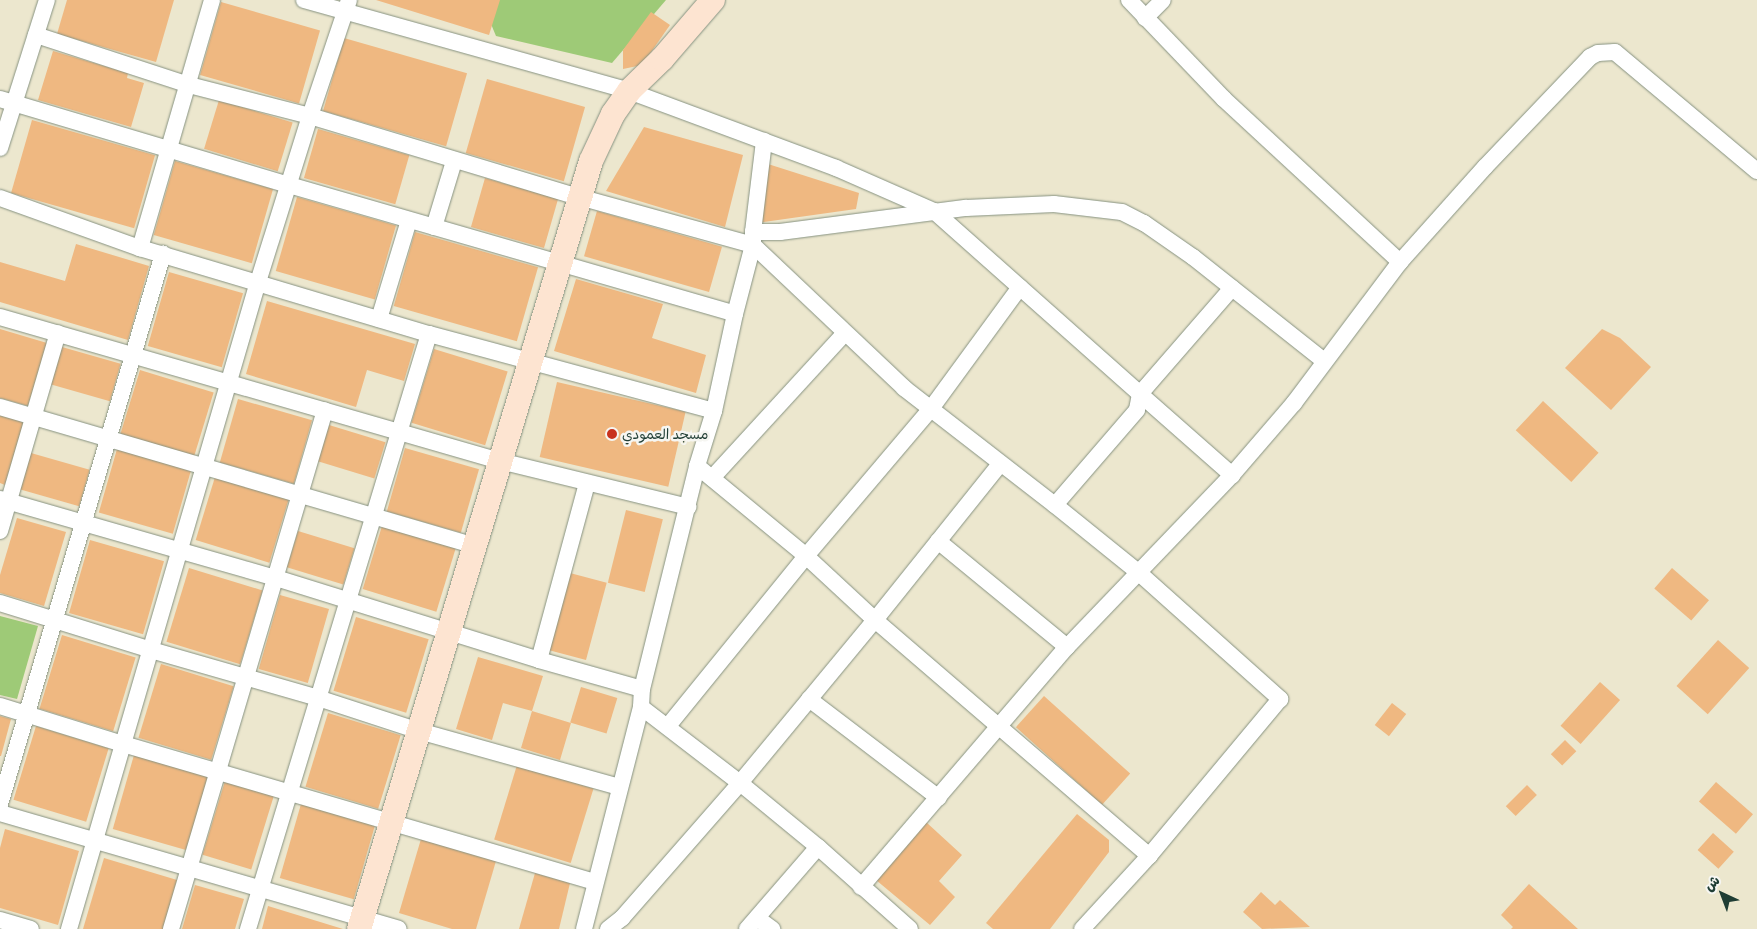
<!DOCTYPE html>
<meta charset="utf-8">
<style>
body{margin:0}
#map{position:relative;width:1757px;height:929px;overflow:hidden;background:#ece7ce;font-family:"Patrick Hand","Playpen Sans Arabic",sans-serif}
div>[style]{position:absolute}
.green>*{inset:0;background:#9eca77}
.building>*{inset:0;background:#efb881;transform-origin:0 0}
.roads{filter:drop-shadow(0 0 1px #869281) drop-shadow(0 0 1px #869281)}
.street>*{height:16px;margin:-8px;padding:0 8px;transform-origin:8px;border-radius:8px;background:#fff}
.secondary>*{height:24px;margin:-12px;padding:0 12px;transform-origin:12px;border-radius:12px;background:#fde4d1}
.dots>*{width:14px;height:14px;translate:-50% -50%;box-sizing:border-box;border:2px solid #f6f6f2;border-radius:50%}
span{translate:-50% -50%;white-space:nowrap;text-align:center;line-height:1.15;-webkit-text-stroke:5px #f6f6f2;paint-order:stroke}
.poi-label{font-size:14px;color:#1f3d34}
.left{translate:0 -50%;text-align:left}
.north{position:absolute;left:1697px;top:869px;width:50px;height:50px;-webkit-text-stroke:4px #f6f6f2;paint-order:stroke;rotate:317deg;font-size:14px;font-weight:700;line-height:20px;text-align:center;color:#1f3d34}
.north::after{content:'';display:block;margin:auto;width:18px;height:22px;background:#1f3d34;clip-path:polygon(50% 0,100% 100%,50% 72%,0 100%)}
</style>
<div id="map">
<div class="green">
<i style="clip-path:polygon(481px 0,666px 0,612px 63px,496px 36px)"></i>
<i style="clip-path:polygon(0 616px,38px 626px,17px 699px,0 695px)"></i>
</div>
<div class="building">
<i style="clip-path:polygon(67px 0,174px 0,156px 62px,57px 34px)"></i>
<i style="clip-path:polygon(376px 0,500px 0,489px 35px)"></i>
<i style="left:221px;top:2px;width:103px;height:76px;rotate:16deg"></i>
<i style="clip-path:polygon(651px 12px,670px 25px,642px 65px,623px 69px,623px 50px)"></i>
<i style="left:344px;top:38px;width:128px;height:76px;rotate:16deg"></i>
<i style="clip-path:polygon(53px 51px,128px 73px,127px 78px,144px 83px,131px 127px,38px 100px)"></i>
<i style="left:487px;top:79px;width:102px;height:77px;rotate:16deg"></i>
<i style="left:219px;top:100px;width:77px;height:51px;rotate:17deg"></i>
<i style="left:32px;top:120px;width:128px;height:76px;rotate:16deg"></i>
<i style="clip-path:polygon(644px 127px,743px 155px,725px 227px,606px 191px)"></i>
<i style="left:318px;top:129px;width:95px;height:51px;rotate:16deg"></i>
<i style="left:175px;top:161px;width:102px;height:77px;rotate:16deg"></i>
<i style="clip-path:polygon(768px 164px,859px 193px,856px 209px,757px 223px)"></i>
<i style="left:485px;top:178px;width:76px;height:51px;rotate:16deg"></i>
<i style="left:297px;top:197px;width:103px;height:77px;rotate:16deg"></i>
<i style="left:597px;top:211px;width:130px;height:47px;rotate:16deg"></i>
<i style="left:415px;top:232px;width:128px;height:77px;rotate:16deg"></i>
<i style="clip-path:polygon(76px 244px,149px 266px,128px 340px,0 302px,0 262px,65px 281px)"></i>
<i style="left:169px;top:272px;width:77px;height:77px;rotate:16deg"></i>
<i style="clip-path:polygon(576px 279px,663px 304px,652px 338px,706px 355px,696px 393px,554px 351px)"></i>
<i style="clip-path:polygon(267px 301px,415px 344px,404px 381px,367px 370px,356px 407px,246px 374px)"></i>
<i style="clip-path:polygon(0 329px,47px 343px,28px 406px,0 398px)"></i>
<i style="clip-path:polygon(1602px 329px,1620px 338px,1651px 367px,1611px 410px,1565px 368px)"></i>
<i style="left:62px;top:347px;width:61px;height:39px;rotate:16deg"></i>
<i style="left:434px;top:349px;width:77px;height:77px;rotate:17deg"></i>
<i style="left:140px;top:370px;width:77px;height:67px;rotate:17deg"></i>
<i style="left:557px;top:382px;width:132px;height:77px;rotate:13deg"></i>
<i style="left:238px;top:399px;width:77px;height:66px;rotate:16deg"></i>
<i style="left:1543px;top:401px;width:76px;height:40px;rotate:43deg"></i>
<i style="clip-path:polygon(0 414px,24px 421px,5px 485px,0 483px)"></i>
<i style="left:329px;top:425px;width:59px;height:38px;rotate:17deg"></i>
<i style="left:405px;top:448px;width:77px;height:66px;rotate:16deg"></i>
<i style="left:117px;top:449px;width:77px;height:66px;rotate:16deg"></i>
<i style="left:31px;top:453px;width:61px;height:38px;rotate:16deg"></i>
<i style="left:215px;top:477px;width:77px;height:66px;rotate:17deg"></i>
<i style="left:626px;top:510px;width:38px;height:75px;rotate:14deg"></i>
<i style="clip-path:polygon(17px 518px,66px 532px,44px 606px,0 593px,0 575px)"></i>
<i style="left:382px;top:526px;width:77px;height:66px;rotate:17deg"></i>
<i style="left:298px;top:531px;width:59px;height:38px;rotate:17deg"></i>
<i style="left:90px;top:540px;width:77px;height:76px;rotate:16deg"></i>
<i style="left:189px;top:568px;width:77px;height:77px;rotate:17deg"></i>
<i style="left:1672px;top:568px;width:49px;height:27px;rotate:41deg"></i>
<i style="left:570px;top:573px;width:38px;height:80px;rotate:15deg"></i>
<i style="left:280px;top:595px;width:51px;height:77px;rotate:16deg"></i>
<i style="left:356px;top:617px;width:76px;height:77px;rotate:17deg"></i>
<i style="left:62px;top:635px;width:77px;height:77px;rotate:17deg"></i>
<i style="left:1718px;top:640px;width:42px;height:62px;rotate:42deg"></i>
<i style="clip-path:polygon(478px 657px,543px 676px,532px 711px,571px 723px,560px 760px,521px 748px,532px 711px,503px 703px,492px 740px,456px 729px)"></i>
<i style="left:161px;top:664px;width:76px;height:77px;rotate:17deg"></i>
<i style="left:1600px;top:682px;width:27px;height:59px;rotate:42deg"></i>
<i style="left:581px;top:687px;width:38px;height:37px;rotate:17deg"></i>
<i style="left:1044px;top:696px;width:116px;height:42px;rotate:42deg"></i>
<i style="left:1392px;top:703px;width:18px;height:28px;rotate:38deg"></i>
<i style="left:328px;top:713px;width:76px;height:77px;rotate:17deg"></i>
<i style="clip-path:polygon(0 716px,11px 719px,1px 756px,0 756px)"></i>
<i style="left:36px;top:726px;width:76px;height:77px;rotate:17deg"></i>
<i style="left:1565px;top:740px;width:16px;height:20px;rotate:45deg"></i>
<i style="left:134px;top:755px;width:77px;height:77px;rotate:16deg"></i>
<i style="left:517px;top:765px;width:80px;height:78px;rotate:17deg"></i>
<i style="left:225px;top:781px;width:51px;height:77px;rotate:17deg"></i>
<i style="left:1716px;top:782px;width:49px;height:26px;rotate:41deg"></i>
<i style="left:1527px;top:785px;width:14px;height:30px;rotate:45deg"></i>
<i style="left:301px;top:804px;width:77px;height:77px;rotate:16deg"></i>
<i style="clip-path:polygon(1077px 814px,1109px 840px,1109px 852px,1050px 929px,993px 929px,986px 923px)"></i>
<i style="clip-path:polygon(926px 822px,962px 855px,939px 881px,955px 897px,930px 925px,876px 880px)"></i>
<i style="clip-path:polygon(5px 829px,79px 851px,58px 925px,0 908px,0 848px)"></i>
<i style="left:1713px;top:833px;width:28px;height:23px;rotate:42deg"></i>
<i style="clip-path:polygon(421px 839px,496px 861px,476px 929px,452px 929px,399px 913px)"></i>
<i style="clip-path:polygon(104px 858px,177px 880px,163px 929px,83px 929px)"></i>
<i style="clip-path:polygon(535px 873px,570px 883px,559px 929px,519px 929px)"></i>
<i style="clip-path:polygon(1529px 884px,1578px 929px,1511px 929px,1513px 927px,1501px 915px)"></i>
<i style="clip-path:polygon(195px 885px,244px 899px,235px 929px,182px 929px)"></i>
<i style="clip-path:polygon(1261px 892px,1275px 905px,1280px 900px,1310px 927px,1262px 929px,1243px 912px)"></i>
<i style="clip-path:polygon(268px 906px,343px 929px,262px 929px)"></i>
</div>
<div class="roads">
<div class="street">
<i style="left:304px;top:0;width:337px;rotate:15.6deg"></i>
<i style="left:629px;top:91px;width:221px;rotate:20.4deg"></i>
<i style="left:836px;top:168px;width:107px;rotate:23.7deg"></i>
<i style="left:934px;top:211px;width:276px;rotate:41.6deg"></i>
<i style="left:1140px;top:394px;width:16px;rotate:101deg"></i>
<i style="left:1137px;top:410px;width:125px;rotate:130.8deg"></i>
<i style="left:1129px;top:0;width:137px;rotate:46.2deg"></i>
<i style="left:1224px;top:99px;width:240px;rotate:42.8deg"></i>
<i style="left:1145px;top:18px;width:25px;rotate:-45deg"></i>
<i style="left:36px;top:35px;width:161px;rotate:18.1deg"></i>
<i style="left:189px;top:85px;width:125px;rotate:14.4deg"></i>
<i style="left:310px;top:116px;width:281px;rotate:16.8deg"></i>
<i style="left:579px;top:197px;width:180px;rotate:15.4deg"></i>
<i style="left:753px;top:245px;width:208px;rotate:43.4deg"></i>
<i style="left:904px;top:388px;width:191px;rotate:37.8deg"></i>
<i style="left:1055px;top:505px;width:107px;rotate:38.9deg"></i>
<i style="left:1138px;top:572px;width:191px;rotate:41.8deg"></i>
<i style="left:1280px;top:699px;width:204px;rotate:129.8deg"></i>
<i style="left:1149px;top:856px;width:99px;rotate:132.5deg"></i>
<i style="left:0;top:99px;width:302px;rotate:16.6deg"></i>
<i style="left:289px;top:185px;width:464px;rotate:16.1deg"></i>
<i style="left:0;top:148px;width:155px;rotate:-72.4deg"></i>
<i style="left:0;top:198px;width:149px;rotate:19.7deg"></i>
<i style="left:140px;top:248px;width:302px;rotate:16.6deg"></i>
<i style="left:429px;top:334px;width:295px;rotate:15.1deg"></i>
<i style="left:434px;top:227px;width:69px;rotate:-73.1deg"></i>
<i style="left:753px;top:232px;width:27px"></i>
<i style="left:780px;top:232px;width:188px;rotate:-7.4deg"></i>
<i style="left:966px;top:208px;width:88px;rotate:-2.6deg"></i>
<i style="left:1054px;top:204px;width:68px;rotate:6.7deg"></i>
<i style="left:1122px;top:212px;width:25px;rotate:27deg"></i>
<i style="left:1144px;top:223px;width:60px;rotate:34.8deg"></i>
<i style="left:1193px;top:257px;width:167px;rotate:38.4deg"></i>
<i style="left:140px;top:248px;width:258px;rotate:-73.8deg"></i>
<i style="left:1232px;top:288px;width:140px;rotate:131deg"></i>
<i style="left:1140px;top:394px;width:123px;rotate:41.4deg"></i>
<i style="left:0;top:317px;width:520px;rotate:16.07deg"></i>
<i style="left:500px;top:461px;width:194px;rotate:13.7deg"></i>
<i style="left:379px;top:319px;width:103px;rotate:-73.1deg"></i>
<i style="left:0;top:407px;width:494px;rotate:16.3deg"></i>
<i style="left:697px;top:466px;width:141px;rotate:39.5deg"></i>
<i style="left:806px;top:556px;width:94px;rotate:42.8deg"></i>
<i style="left:875px;top:620px;width:362px;rotate:40.7deg"></i>
<i style="left:712px;top:478px;width:195px;rotate:-47.5deg"></i>
<i style="left:0;top:499px;width:287px;rotate:16deg"></i>
<i style="left:276px;top:578px;width:275px;rotate:17.3deg"></i>
<i style="left:539px;top:660px;width:107px;rotate:15.7deg"></i>
<i style="left:0;top:531px;width:206px;rotate:-73.7deg"></i>
<i style="left:938px;top:541px;width:167px;rotate:39.4deg"></i>
<i style="left:0;top:603px;width:158px;rotate:17.3deg"></i>
<i style="left:151px;top:650px;width:174px;rotate:16deg"></i>
<i style="left:318px;top:698px;width:106px;rotate:18.1deg"></i>
<i style="left:419px;top:731px;width:208px;rotate:15.6deg"></i>
<i style="left:539px;top:660px;width:183px;rotate:-74.8deg"></i>
<i style="left:809px;top:699px;width:163px;rotate:37.3deg"></i>
<i style="left:0;top:706px;width:129px;rotate:17.2deg"></i>
<i style="left:123px;top:744px;width:492px;rotate:16.3deg"></i>
<i style="left:641px;top:707px;width:125px;rotate:37.5deg"></i>
<i style="left:740px;top:783px;width:101px;rotate:39.4deg"></i>
<i style="left:818px;top:847px;width:123px;rotate:41.7deg"></i>
<i style="left:668px;top:726px;width:219px;rotate:-50.9deg"></i>
<i style="left:806px;top:556px;width:192px;rotate:-49.7deg"></i>
<i style="left:930px;top:410px;width:152px;rotate:-53.8deg"></i>
<i style="left:0;top:804px;width:574px;rotate:-73.49deg"></i>
<i style="left:0;top:813px;width:415px;rotate:16.2deg"></i>
<i style="left:861px;top:887px;width:316px;rotate:-49.4deg"></i>
<i style="left:1067px;top:647px;width:238px;rotate:-46.2deg"></i>
<i style="left:1232px;top:475px;width:95px;rotate:-49.3deg"></i>
<i style="left:1294px;top:403px;width:176px;rotate:-53.1deg"></i>
<i style="left:1400px;top:262px;width:127px;rotate:-48.2deg"></i>
<i style="left:1485px;top:167px;width:152px;rotate:-46.3deg"></i>
<i style="left:1590px;top:57px;width:9px;rotate:-27deg"></i>
<i style="left:1598px;top:53px;width:17px;rotate:-3deg"></i>
<i style="left:1615px;top:52px;width:185px;rotate:40deg"></i>
<i style="left:757px;top:918px;width:19px;rotate:36deg"></i>
<i style="left:0;top:920px;width:32px;rotate:16deg"></i>
<i style="left:69px;top:929px;width:674px;rotate:-73.72deg"></i>
<i style="left:258px;top:282px;width:174px;rotate:-72.6deg"></i>
<i style="left:310px;top:116px;width:122px;rotate:-71.4deg"></i>
<i style="left:171px;top:929px;width:541px;rotate:-73.47deg"></i>
<i style="left:248px;top:929px;width:622px;rotate:-73.08deg"></i>
<i style="left:584px;top:929px;width:229px;rotate:-75.6deg"></i>
<i style="left:641px;top:707px;width:18px;rotate:-87deg"></i>
<i style="left:642px;top:689px;width:230px;rotate:-76.1deg"></i>
<i style="left:697px;top:466px;width:58px;rotate:-72.8deg"></i>
<i style="left:714px;top:411px;width:99px;rotate:-77.8deg"></i>
<i style="left:735px;top:314px;width:71px;rotate:-75.4deg"></i>
<i style="left:753px;top:245px;width:13px;rotate:-90deg"></i>
<i style="left:753px;top:232px;width:92px;rotate:-83.1deg"></i>
<i style="left:608px;top:929px;width:18px;rotate:-38deg"></i>
<i style="left:622px;top:918px;width:179px;rotate:-48.8deg"></i>
<i style="left:740px;top:783px;width:212px;rotate:-50.4deg"></i>
<i style="left:875px;top:620px;width:200px;rotate:-51.3deg"></i>
<i style="left:747px;top:929px;width:108px;rotate:-49.1deg"></i>
</div>
<div class="secondary">
<i style="left:359px;top:929px;width:802px;rotate:-73.19deg"></i>
<i style="left:591px;top:161px;width:52px;rotate:-64.9deg"></i>
<i style="left:613px;top:114px;width:28px;rotate:-55deg"></i>
<i style="left:629px;top:91px;width:46px;rotate:-44.1deg"></i>
<i style="left:662px;top:59px;width:78px;rotate:-49.2deg"></i>
</div>
</div>
<div class="dots">
<i style="left:612px;top:434px;background:#c8321e"></i>
</div>
<div class="poi-label">
<span class="left" style="left:622px;top:434px">مسجد العمودي</span>
</div>
<div class="north">ش</div>
</div>
